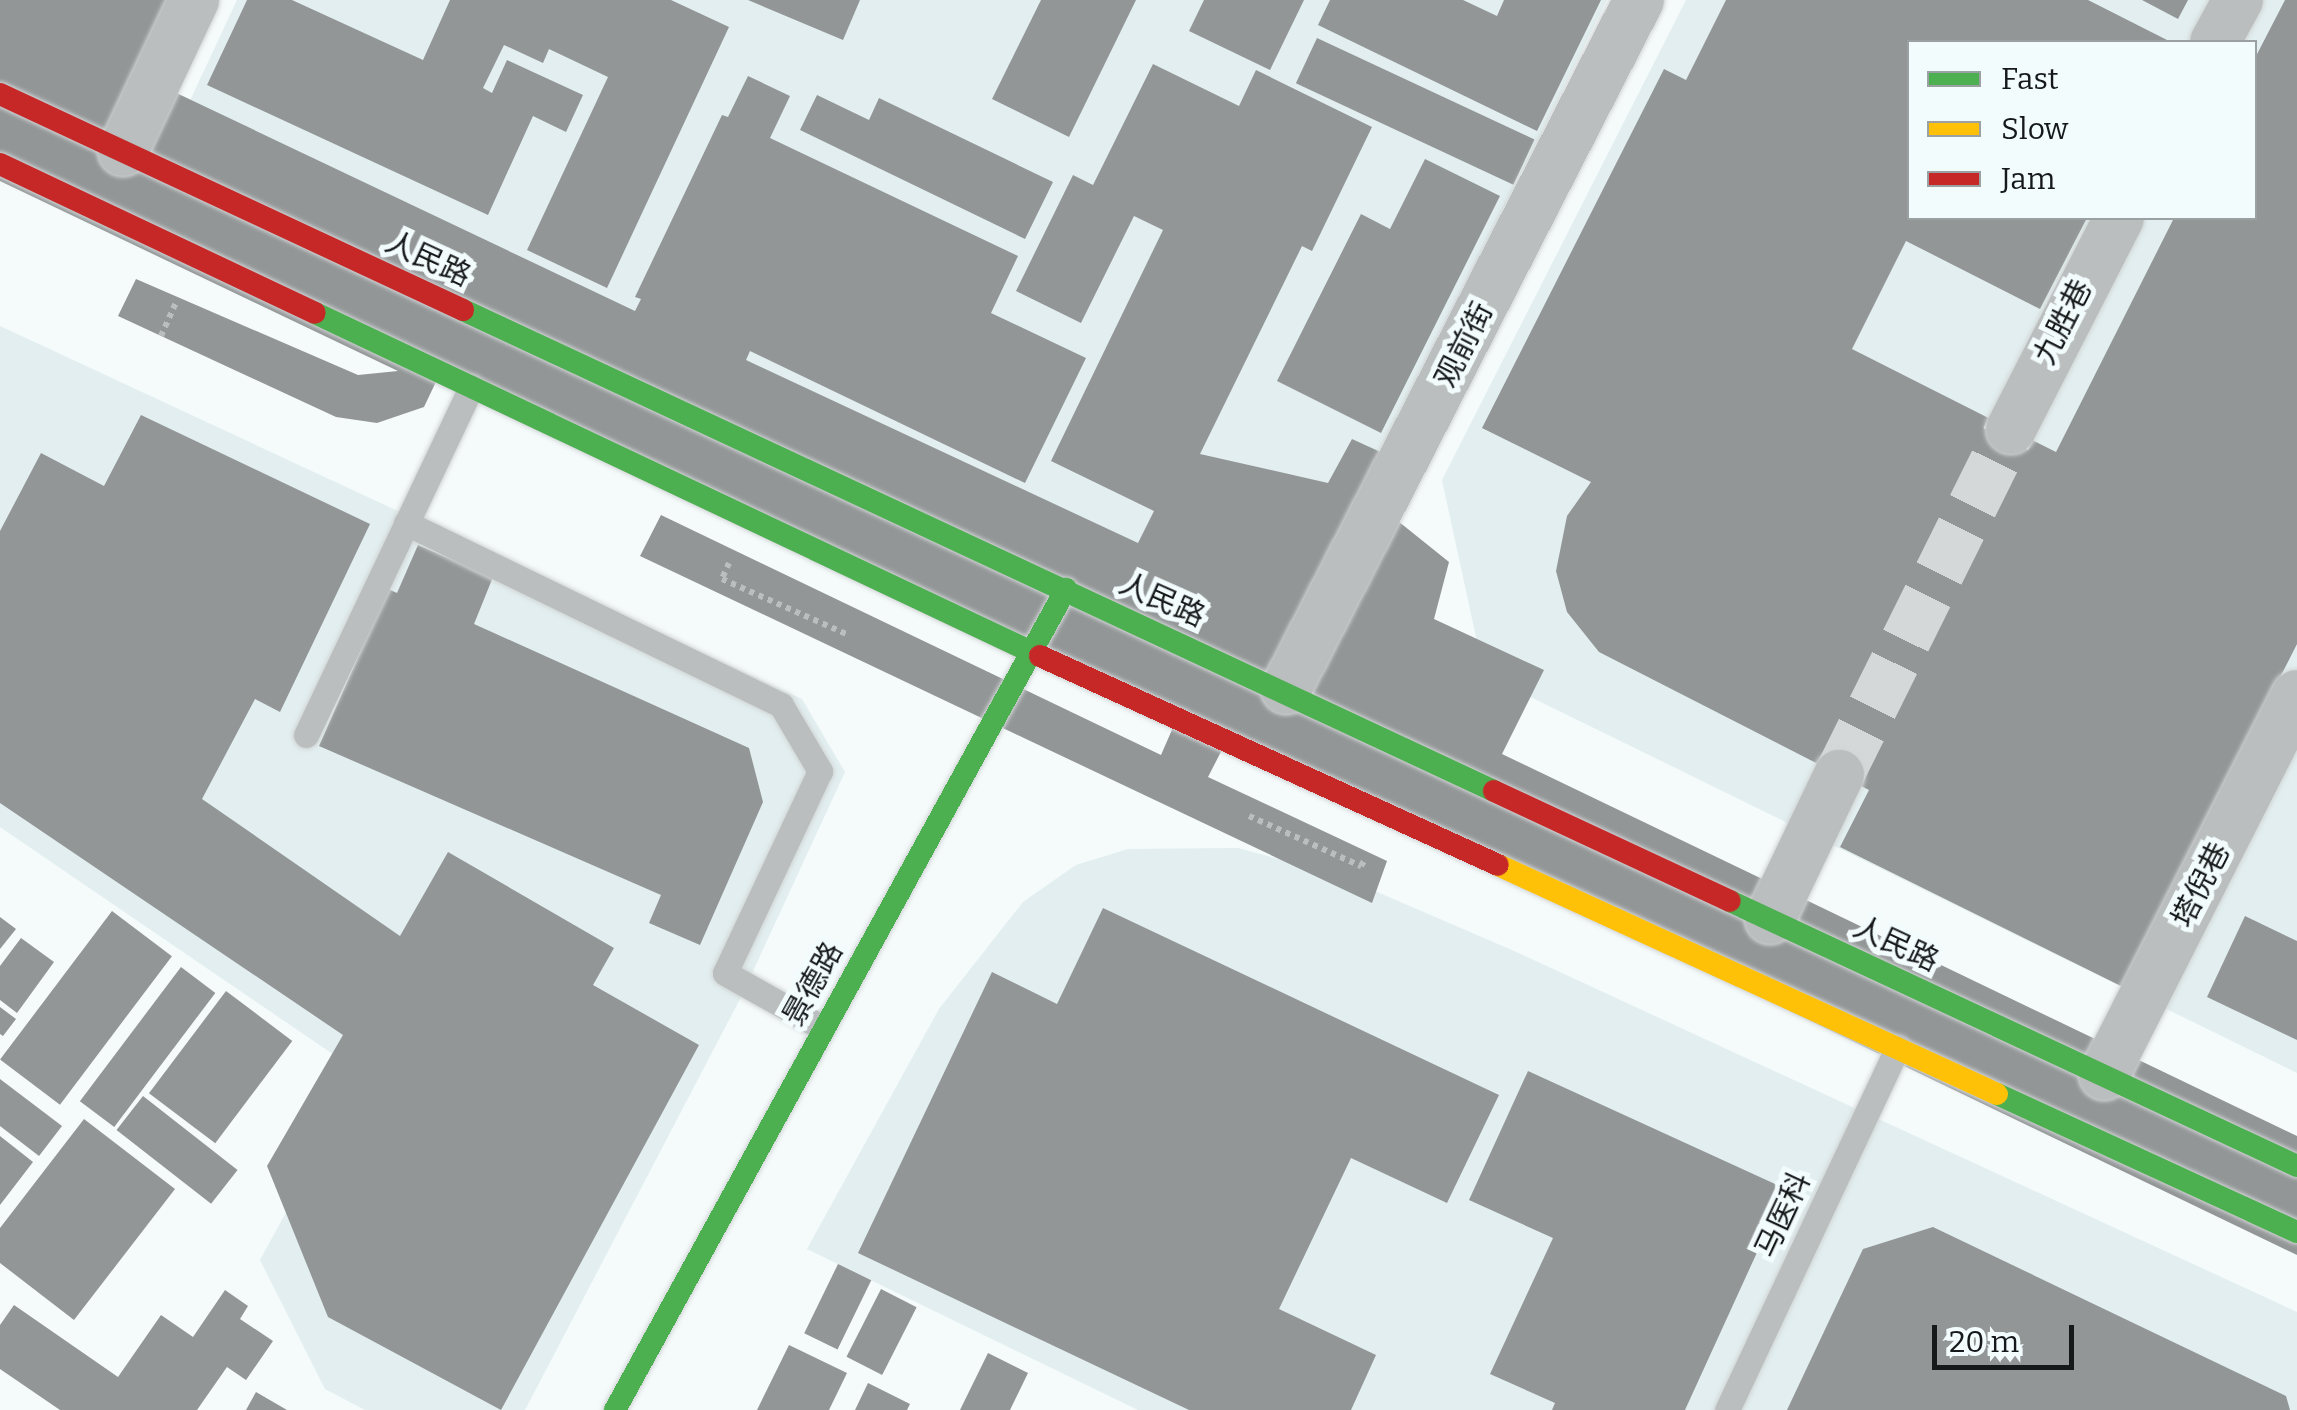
<!DOCTYPE html>
<meta charset="utf-8">
<style>
body{margin:0}
#map{position:relative;width:2297px;height:1410px;overflow:hidden;background:#f5fafb;font-family:Bitter,"Noto Sans SC",serif}
div>[style]{position:absolute}
.built>*{inset:0;background:#e2eeef}
.building>*{inset:0;background:#939697;transform-origin:0 0}
.street-tunnel>*{height:50px;margin-top:-25px;transform-origin:0;background:repeating-linear-gradient(90deg,#d4d8d9 0 50px,transparent 0 75px)}
.path>*{height:6px;margin-top:-3px;transform-origin:0;background:repeating-linear-gradient(90deg,#bbbebe 0 5px,transparent 0 10px)}
.roads{filter:drop-shadow(0 0 2px #d2d5d6) drop-shadow(0 0 2px #d2d5d6)}
.lane>*{height:25px;margin:-12.5px;padding:0 12.5px;transform-origin:12.5px;border-radius:12.5px;background:#bbbebe}
.street>*{height:50px;margin:-25px;padding:0 25px;transform-origin:25px;border-radius:25px;background:#bbbebe}
.fast>*{height:22px;margin:-11px;padding:0 11px;transform-origin:11px;border-radius:11px;background:#4caf50}
.slow>*{height:22px;margin:-11px;padding:0 11px;transform-origin:11px;border-radius:11px;background:#ffc107}
.jam>*{height:22px;margin:-11px;padding:0 11px;transform-origin:11px;border-radius:11px;background:#c62828}
span{translate:-50% -50%;white-space:nowrap;text-align:center;line-height:1.15;-webkit-text-stroke:10px #f3fcfd;paint-order:stroke}
.street-label{font-size:30px;color:#16191a}
.legend{position:absolute;left:1907px;top:40px;width:350px;height:180px;box-sizing:border-box;background:#f3fcfd;border:2px solid #9ba1a2;margin:0;padding:12px 18px;list-style:none;font-size:30px;color:#16191a}
.legend li{display:flex;align-items:center;gap:20px;height:50px}
.legend b{width:50px;border:2px solid #9ba1a2}
.scale{position:absolute;left:1932px;top:1325px;width:142px;height:45px;box-sizing:border-box;border:5px solid #16191a;border-top:0;padding-left:12px;font-size:30px;line-height:35px;white-space:nowrap;color:#16191a;-webkit-text-stroke:8px #f3fcfd;paint-order:stroke}
</style>
<div id="map">
<div class="built">
<i style="clip-path:polygon(237px 0,1607px 0,1377px 464px,1270px 506px,1218px 608px,188px 105px)"></i>
<i style="clip-path:polygon(evenodd,1686px 0,2297px 0,2297px 1073px,1484px 674px,1442px 480px,1686px 0,1910px 42px,2254px 42px,2254px 218px,1910px 218px,1910px 42px)"></i>
<i style="clip-path:polygon(0 326px,802px 699px,845px 772px,741px 997px,525px 1410px,365px 1410px,325px 1389px,260px 1260px,362px 1074px,0 827px)"></i>
<i style="clip-path:polygon(1238px 848px,1340px 876px,1514px 951px,2297px 1312px,2297px 1410px,1138px 1410px,807px 1249px,939px 1009px,1023px 902px,1076px 865px,1128px 849px)"></i>
</div>
<div class="building">
<i style="clip-path:polygon(0 0,187px 0,149px 80px,635px 311px,641px 299px,635px 297px,722px 115px,728px 117px,748px 76px,790px 96px,770px 138px,1018px 256px,991px 313px,1086px 358px,1025px 483px,750px 351px,746px 360px,1138px 543px,1154px 511px,1051px 461px,1163px 230px,1134px 216px,1081px 323px,1016px 291px,1073px 175px,1093px 185px,1153px 64px,1239px 106px,1256px 70px,1372px 127px,1312px 251px,1302px 246px,1200px 454px,1328px 483px,1352px 439px,1398px 460px,1378px 505px,1449px 562px,1434px 619px,1544px 670px,1502px 754px,2297px 1136px,2297px 1255px,1227px 740px,1208px 777px,1387px 861px,1372px 903px,640px 556px,661px 515px,1161px 755px,1178px 716px,443px 367px,424px 407px,377px 423px,336px 417px,118px 316px,136px 279px,358px 375px,398px 371px,0 181px)"></i>
<i style="clip-path:polygon(247px 0,292px 0,423px 60px,450px 0,671px 0,729px 27px,607px 288px,527px 250px,608px 77px,549px 49px,543px 63px,504px 45px,483px 88px,492px 93px,507px 60px,583px 95px,566px 132px,533px 116px,488px 215px,207px 85px)"></i>
<i style="clip-path:polygon(748px 0,860px 0,843px 40px)"></i>
<i style="clip-path:polygon(1041px 0,1136px 0,1069px 137px,992px 99px)"></i>
<i style="clip-path:polygon(1204px 0,1304px 0,1270px 70px,1189px 31px)"></i>
<i style="clip-path:polygon(1330px 0,1463px 0,1497px 16px,1504px 0,1601px 0,1537px 131px,1318px 25px)"></i>
<i style="clip-path:polygon(1726px 0,2088px 0,2171px 42px,1910px 42px,1910px 218px,2087px 218px,2040px 309px,1906px 241px,1852px 349px,2056px 452px,2174px 218px,2254px 218px,2254px 60px,2285px 0,2297px 0,2297px 644px,2123px 987px,1840px 847px,1869px 790px,1599px 652px,1567px 612px,1556px 571px,1567px 516px,1591px 482px,1482px 428px,1664px 69px,1686px 80px)"></i>
<i style="clip-path:polygon(2142px 0,2188px 0,2178px 19px)"></i>
<i style="left:1317px;top:38px;width:240px;height:50px;rotate:25deg"></i>
<i style="clip-path:polygon(817px 95px,869px 120px,879px 98px,1053px 182px,1025px 239px,800px 130px)"></i>
<i style="clip-path:polygon(1425px 159px,1500px 196px,1381px 433px,1277px 381px,1361px 214px,1390px 229px)"></i>
<i style="clip-path:polygon(141px 415px,370px 524px,280px 712px,255px 699px,202px 799px,400px 936px,448px 852px,614px 948px,593px 985px,699px 1045px,501px 1410px,328px 1317px,267px 1166px,343px 1035px,0 803px,0 531px,41px 453px,104px 486px)"></i>
<i style="clip-path:polygon(418px 545px,493px 577px,474px 624px,749px 748px,763px 802px,700px 945px,649px 923px,661px 895px,319px 746px,388px 589px,397px 593px)"></i>
<i style="clip-path:polygon(1103px 908px,1499px 1095px,1447px 1203px,1351px 1158px,1279px 1309px,1376px 1355px,1351px 1410px,1189px 1410px,858px 1253px,992px 972px,1057px 1004px)"></i>
<i style="left:112px;top:911px;width:75px;height:186px;rotate:37deg"></i>
<i style="clip-path:polygon(2245px 916px,2297px 941px,2297px 1040px,2207px 997px)"></i>
<i style="clip-path:polygon(0 917px,16px 929px,0 949px)"></i>
<i style="clip-path:polygon(21px 938px,54px 962px,17px 1013px,0 1000px,0 966px)"></i>
<i style="left:181px;top:967px;width:43px;height:168px;rotate:37deg"></i>
<i style="left:226px;top:991px;width:83px;height:128px;rotate:37deg"></i>
<i style="clip-path:polygon(0 1007px,16px 1019px,3px 1036px,0 1034px)"></i>
<i style="clip-path:polygon(1528px 1071px,1786px 1189px,1685px 1410px,1552px 1410px,1555px 1403px,1490px 1374px,1553px 1238px,1469px 1200px)"></i>
<i style="clip-path:polygon(0 1079px,62px 1126px,39px 1156px,0 1126px)"></i>
<i style="left:143px;top:1096px;width:120px;height:43px;rotate:38deg"></i>
<i style="clip-path:polygon(84px 1119px,175px 1189px,74px 1320px,0 1263px,0 1228px)"></i>
<i style="clip-path:polygon(0 1136px,33px 1162px,0 1205px)"></i>
<i style="clip-path:polygon(1933px 1227px,2286px 1396px,2290px 1410px,1787px 1410px,1863px 1249px)"></i>
<i style="left:838px;top:1264px;width:37px;height:77px;rotate:26deg"></i>
<i style="left:881px;top:1289px;width:40px;height:76px;rotate:27deg"></i>
<i style="clip-path:polygon(225px 1290px,248px 1306px,240px 1319px,273px 1341px,246px 1380px,227px 1367px,197px 1410px,60px 1410px,0 1369px,0 1325px,14px 1305px,118px 1377px,161px 1315px,193px 1337px)"></i>
<i style="clip-path:polygon(789px 1345px,847px 1373px,829px 1410px,757px 1410px)"></i>
<i style="clip-path:polygon(988px 1353px,1028px 1373px,1010px 1410px,960px 1410px)"></i>
<i style="clip-path:polygon(868px 1383px,910px 1404px,907px 1410px,855px 1410px)"></i>
<i style="clip-path:polygon(256px 1392px,287px 1410px,246px 1410px)"></i>
</div>
<div class="street-tunnel">
<i style="left:1839px;top:775px;width:386px;rotate:-63.6deg"></i>
</div>
<div class="path">
<i style="left:161px;top:336px;width:39px;rotate:-66deg"></i>
<i style="left:729px;top:563px;width:17px;rotate:114deg"></i>
<i style="left:722px;top:579px;width:136px;rotate:23.9deg"></i>
<i style="left:1249px;top:816px;width:123px;rotate:24.1deg"></i>
<i style="left:1361px;top:866px;width:6px;rotate:-59deg"></i>
</div>
<div class="roads">
<div class="lane">
<i style="left:406px;top:523px;width:417px;rotate:25.9deg"></i>
<i style="left:781px;top:705px;width:77px;rotate:59.4deg"></i>
<i style="left:820px;top:771px;width:223px;rotate:115.2deg"></i>
<i style="left:725px;top:973px;width:112px;rotate:29.3deg"></i>
<i style="left:306px;top:735px;width:385px;rotate:-64.6deg"></i>
<i style="left:1727px;top:1410px;width:400px;rotate:-64.8deg"></i>
</div>
<div class="street">
<i style="left:2215px;top:42px;width:48px;rotate:-61.3deg"></i>
<i style="left:123px;top:151px;width:167px;rotate:-64.8deg"></i>
<i style="left:2011px;top:429px;width:237px;rotate:-62.9deg"></i>
<i style="left:1286px;top:689px;width:774px;rotate:-62.87deg"></i>
<i style="left:1770px;top:919px;width:160px;rotate:-64.4deg"></i>
<i style="left:2104px;top:1075px;width:426px;rotate:-63.1deg"></i>
</div>
<div class="fast">
<i style="left:463px;top:310px;width:1138px;rotate:25.01deg"></i>
<i style="left:315px;top:313px;width:802px;rotate:25.32deg"></i>
<i style="left:1730px;top:901px;width:626px;rotate:25.05deg"></i>
<i style="left:1997px;top:1094px;width:330px;rotate:24.7deg"></i>
<i style="left:615px;top:1410px;width:937px;rotate:-61.22deg"></i>
</div>
<div class="slow">
<i style="left:1498px;top:865px;width:549px;rotate:24.65deg"></i>
</div>
<div class="jam">
<i style="left:0;top:94px;width:511px;rotate:25.01deg"></i>
<i style="left:0;top:164px;width:348px;rotate:25.3deg"></i>
<i style="left:1040px;top:656px;width:503px;rotate:24.53deg"></i>
<i style="left:1494px;top:791px;width:260px;rotate:25deg"></i>
</div>
</div>
<div class="street-label">
<span style="left:428px;top:259px;rotate:25deg">人民路</span>
<span style="left:2063px;top:322px;rotate:-63deg">九胜巷</span>
<span style="left:1464px;top:345px;rotate:-63deg">观前街</span>
<span style="left:1162px;top:600px;rotate:24deg">人民路</span>
<span style="left:2201px;top:885px;rotate:-63deg">塔倪巷</span>
<span style="left:1896px;top:944px;rotate:25deg">人民路</span>
<span style="left:813px;top:984px;rotate:-61deg">景德路</span>
<span style="left:1783px;top:1215px;rotate:-65deg">马医科</span>
</div>
<ul class="legend">
<li><b style="height:12px;background:#4caf50"></b>Fast</li>
<li><b style="height:12px;background:#ffc107"></b>Slow</li>
<li><b style="height:12px;background:#c62828"></b>Jam</li>
</ul>
<div class="scale">20 m</div>
</div>
